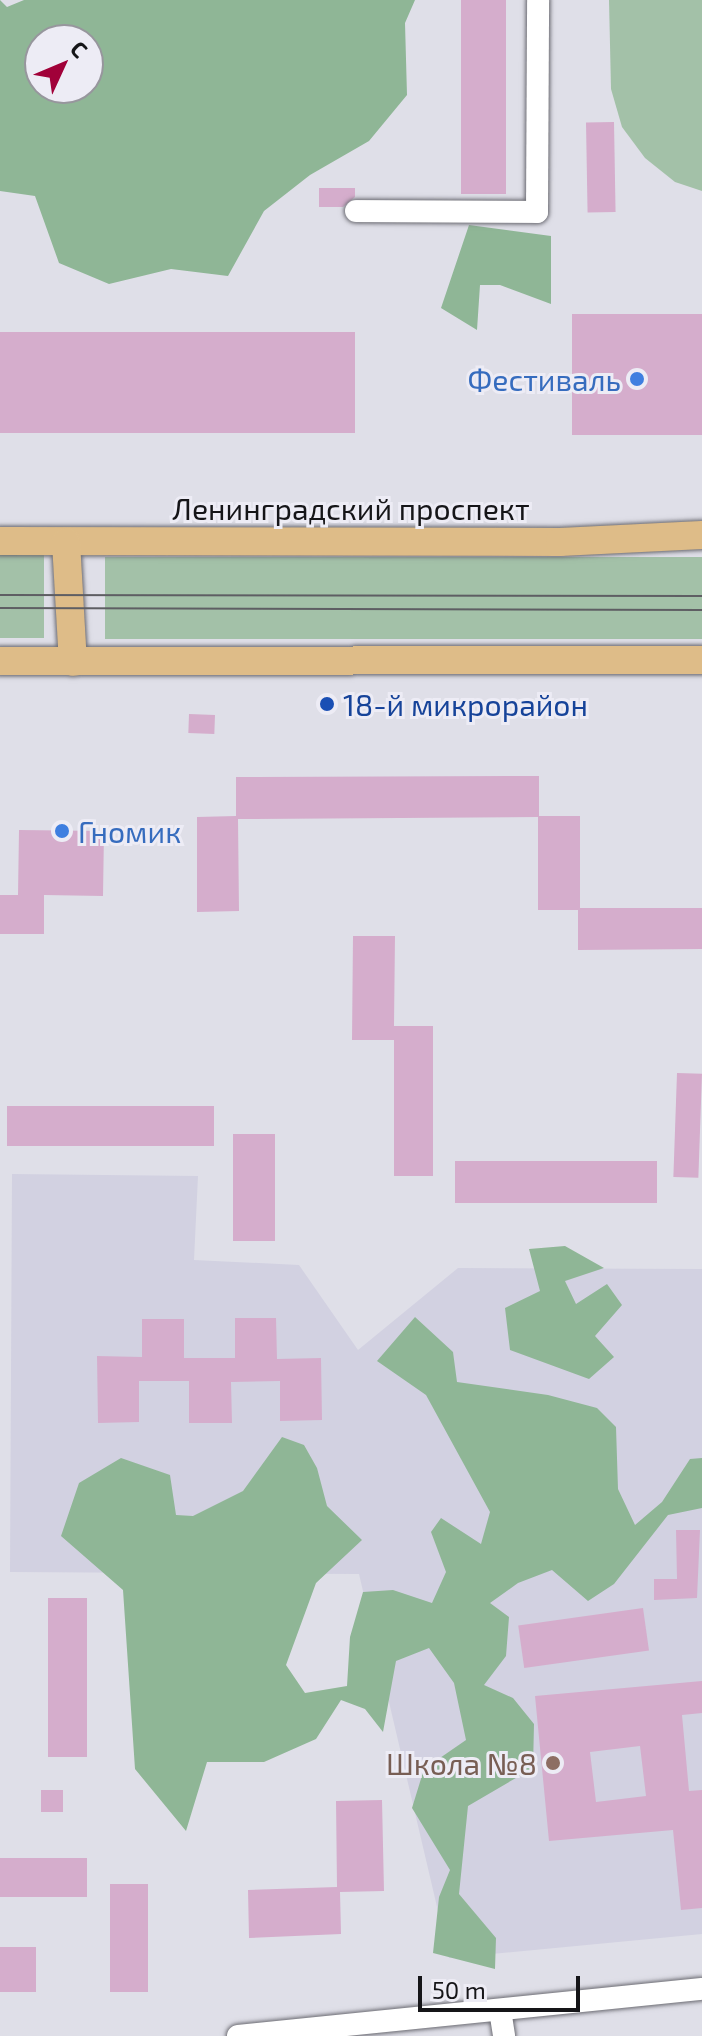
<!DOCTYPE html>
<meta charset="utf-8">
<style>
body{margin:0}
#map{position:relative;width:702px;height:2036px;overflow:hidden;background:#dfdfe8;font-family:"Exo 2",sans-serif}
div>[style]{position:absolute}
.built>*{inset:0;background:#d2d1e1}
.green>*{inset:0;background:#a3c1a8;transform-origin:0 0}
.forest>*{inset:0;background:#8fb696}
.building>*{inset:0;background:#d5adcc;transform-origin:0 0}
.roads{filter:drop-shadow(0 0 2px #6c6c73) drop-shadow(0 0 2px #6c6c73)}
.minor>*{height:22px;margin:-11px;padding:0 11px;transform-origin:11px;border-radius:11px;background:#fff}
.major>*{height:28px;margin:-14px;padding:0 14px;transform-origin:14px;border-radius:14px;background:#debc88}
.tram>*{height:2px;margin:-1px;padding:0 1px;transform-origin:1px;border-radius:1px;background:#5e5e63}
.dots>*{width:22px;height:22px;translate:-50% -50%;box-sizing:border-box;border:4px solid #edecf5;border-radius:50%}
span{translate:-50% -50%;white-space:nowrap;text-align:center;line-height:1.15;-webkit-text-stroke:6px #edecf5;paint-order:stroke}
.shop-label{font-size:30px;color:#366cbe}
.right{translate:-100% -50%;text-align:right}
.left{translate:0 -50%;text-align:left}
.street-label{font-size:30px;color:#151518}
.transit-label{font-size:30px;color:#164399}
.education-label{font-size:30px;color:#785e54}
.north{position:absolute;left:24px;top:24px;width:80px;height:80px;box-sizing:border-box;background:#edecf5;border:2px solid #97969d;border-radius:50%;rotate:46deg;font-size:22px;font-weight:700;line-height:32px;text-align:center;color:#151518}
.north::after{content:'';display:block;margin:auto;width:28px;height:36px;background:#a10139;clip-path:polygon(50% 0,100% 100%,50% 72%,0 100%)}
.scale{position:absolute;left:418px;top:1976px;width:162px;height:36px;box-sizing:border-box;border:4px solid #151518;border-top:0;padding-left:10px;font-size:24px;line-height:28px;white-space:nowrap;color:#151518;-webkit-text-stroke:6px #edecf5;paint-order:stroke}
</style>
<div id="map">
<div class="built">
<i style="clip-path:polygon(12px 1174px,198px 1176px,194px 1260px,299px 1265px,358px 1350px,458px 1268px,702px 1269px,702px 1934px,449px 1958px,359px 1574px,10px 1572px)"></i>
</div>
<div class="green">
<i style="clip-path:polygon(609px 0,702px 0,702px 191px,675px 182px,645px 158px,622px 127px,611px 89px)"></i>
<i style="left:44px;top:553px;width:85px;height:44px;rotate:90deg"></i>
<i style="left:702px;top:557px;width:82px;height:597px;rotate:90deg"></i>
</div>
<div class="forest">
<i style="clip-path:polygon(evenodd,0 0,7px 7px,24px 0,415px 0,405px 23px,407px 95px,369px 141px,310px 175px,264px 211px,228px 276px,171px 269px,109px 284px,59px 263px,35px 196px,0 191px,0 0,40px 40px,88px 40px,88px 88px,40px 88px,40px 40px)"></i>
<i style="clip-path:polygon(469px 225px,551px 236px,551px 304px,500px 285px,480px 285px,477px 330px,441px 308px)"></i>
<i style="clip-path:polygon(565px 1246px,604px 1268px,565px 1281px,576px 1304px,607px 1284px,622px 1305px,595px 1336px,614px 1357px,589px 1379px,510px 1350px,505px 1308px,540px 1291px,529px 1249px)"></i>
<i style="clip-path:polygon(415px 1317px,453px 1352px,457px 1382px,548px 1395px,597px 1408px,616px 1427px,618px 1489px,635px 1525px,662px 1502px,690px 1459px,702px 1458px,702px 1508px,668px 1515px,614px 1584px,588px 1601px,552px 1570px,518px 1583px,490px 1603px,509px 1617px,506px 1656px,484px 1685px,513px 1698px,534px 1724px,533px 1768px,468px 1806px,459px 1894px,496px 1938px,495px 1969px,433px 1953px,439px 1897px,450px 1870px,412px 1808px,424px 1769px,466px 1740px,454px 1683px,429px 1648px,396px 1661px,383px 1732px,365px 1709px,341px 1700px,316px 1739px,264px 1762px,207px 1762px,186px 1831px,135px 1769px,123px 1590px,61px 1536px,79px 1483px,121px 1458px,170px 1475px,176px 1515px,193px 1516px,243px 1491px,282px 1437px,304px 1445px,317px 1468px,327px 1506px,362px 1540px,316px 1583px,286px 1665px,305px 1693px,347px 1686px,350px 1637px,363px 1592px,393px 1590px,432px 1603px,446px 1572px,431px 1532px,441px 1518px,481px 1544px,490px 1512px,426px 1395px,377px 1361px)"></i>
</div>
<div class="building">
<i style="left:461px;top:0;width:45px;height:194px"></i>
<i style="left:614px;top:122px;width:90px;height:28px;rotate:89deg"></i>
<i style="clip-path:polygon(319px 188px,355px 188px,355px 197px,343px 207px,319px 207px)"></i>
<i style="left:702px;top:314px;width:121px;height:130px;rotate:90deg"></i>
<i style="left:0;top:332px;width:355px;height:101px"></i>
<i style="left:189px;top:714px;width:26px;height:19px;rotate:2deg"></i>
<i style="clip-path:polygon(539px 776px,539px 816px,580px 816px,580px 908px,702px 908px,702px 949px,578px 950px,578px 910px,538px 910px,538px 817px,238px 819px,239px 911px,197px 912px,197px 817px,236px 816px,236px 777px)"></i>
<i style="clip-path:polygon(19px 830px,104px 831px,103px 896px,44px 895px,44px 934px,0 934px,0 895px,18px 895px)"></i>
<i style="clip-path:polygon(353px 936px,395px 936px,394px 1026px,433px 1026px,433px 1176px,394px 1176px,394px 1040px,352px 1040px)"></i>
<i style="left:677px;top:1073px;width:25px;height:104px;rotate:2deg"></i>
<i style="left:214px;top:1106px;width:40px;height:207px;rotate:90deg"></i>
<i style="left:233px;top:1134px;width:42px;height:107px"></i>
<i style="left:455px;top:1161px;width:202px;height:42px"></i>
<i style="clip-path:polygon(235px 1318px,276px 1318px,277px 1359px,321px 1358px,322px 1420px,280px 1421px,280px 1381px,231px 1382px,232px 1423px,189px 1423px,189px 1381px,139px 1381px,139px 1422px,98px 1423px,97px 1356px,142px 1357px,142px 1319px,184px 1319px,184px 1358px,235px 1358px)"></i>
<i style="clip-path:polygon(676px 1530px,700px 1530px,697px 1598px,654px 1600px,654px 1579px,677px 1579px)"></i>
<i style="left:48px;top:1598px;width:39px;height:159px"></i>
<i style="left:643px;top:1608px;width:43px;height:126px;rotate:82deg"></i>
<i style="clip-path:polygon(evenodd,702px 1681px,702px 1713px,682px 1715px,689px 1791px,702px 1790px,702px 1908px,681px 1910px,673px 1830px,549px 1841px,535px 1696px,702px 1681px,640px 1746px,646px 1796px,596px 1802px,590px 1752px,640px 1746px)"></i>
<i style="left:41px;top:1790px;width:22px;height:22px"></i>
<i style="clip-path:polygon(382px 1800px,384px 1891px,340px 1892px,341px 1934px,249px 1938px,248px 1890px,337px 1887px,336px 1801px)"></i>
<i style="left:0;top:1858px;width:87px;height:39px"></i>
<i style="left:110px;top:1884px;width:38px;height:108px"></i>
<i style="left:0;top:1947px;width:36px;height:45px"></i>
</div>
<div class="roads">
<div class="minor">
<i style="left:356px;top:211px;width:181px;rotate:0.3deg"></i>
<i style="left:537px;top:212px;width:212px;rotate:-89.7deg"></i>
<i style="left:500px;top:2010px;width:26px;rotate:81deg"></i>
<i style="left:238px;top:2036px;width:466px;rotate:-5.8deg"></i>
</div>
<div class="major">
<i style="left:0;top:541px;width:560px;rotate:0.1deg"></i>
<i style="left:560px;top:542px;width:142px;rotate:-2.8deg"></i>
<i style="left:66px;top:542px;width:120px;rotate:86.7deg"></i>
<i style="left:0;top:661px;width:702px;rotate:-0.08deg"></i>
</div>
</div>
<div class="tram">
<i style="left:0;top:595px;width:702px;rotate:0.08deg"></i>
<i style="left:0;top:608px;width:702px;rotate:0.16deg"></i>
</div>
<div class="dots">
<i style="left:637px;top:379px;background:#3f7fe0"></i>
<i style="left:327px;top:704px;background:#1a4fb4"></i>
<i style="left:62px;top:831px;background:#3f7fe0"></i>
<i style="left:553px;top:1763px;background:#8d6e63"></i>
</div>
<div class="shop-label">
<span class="right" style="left:621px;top:379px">Фестиваль</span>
<span class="left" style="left:78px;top:831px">Гномик</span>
</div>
<div class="street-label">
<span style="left:351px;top:508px">Ленинградский проспект</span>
</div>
<div class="transit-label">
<span class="left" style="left:343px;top:704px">18-й микрорайон</span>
</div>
<div class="education-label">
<span class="right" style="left:537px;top:1763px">Школа №8</span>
</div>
<div class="north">С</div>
<div class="scale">50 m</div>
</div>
